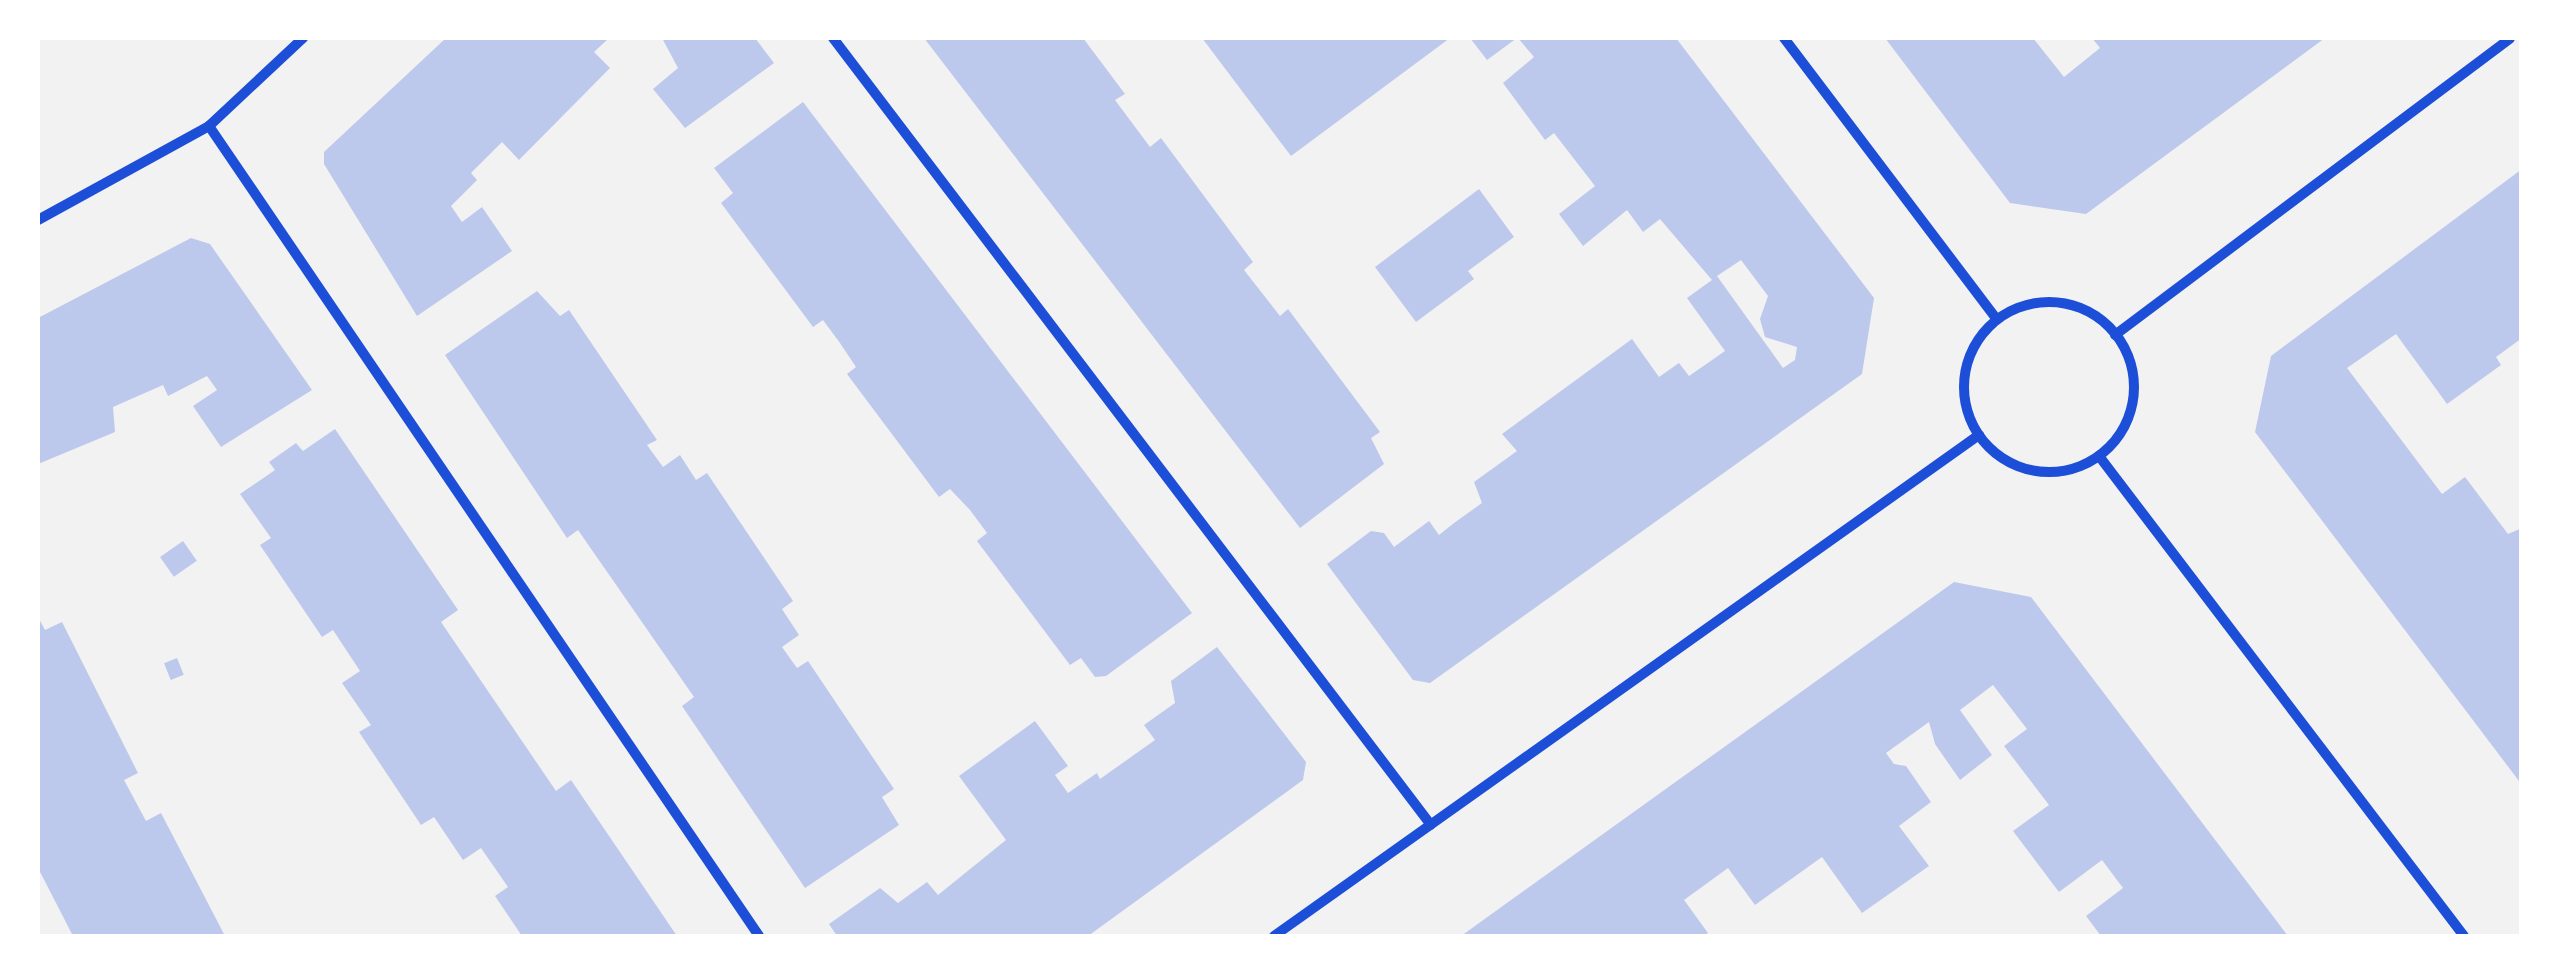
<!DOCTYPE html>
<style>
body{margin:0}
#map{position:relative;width:2559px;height:974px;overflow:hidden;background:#f2f2f2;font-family:"Nunito Sans",sans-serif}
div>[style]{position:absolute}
.building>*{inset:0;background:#bdc9ec;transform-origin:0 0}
.minor>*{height:10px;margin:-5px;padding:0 5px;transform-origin:5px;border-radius:5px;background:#1d4ed8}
.minor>.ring{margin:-5px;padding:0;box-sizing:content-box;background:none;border:10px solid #1d4ed8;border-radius:50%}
span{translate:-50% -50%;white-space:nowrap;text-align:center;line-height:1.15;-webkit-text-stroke:10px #fff;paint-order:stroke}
.frame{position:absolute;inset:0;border:40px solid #fff;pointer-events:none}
</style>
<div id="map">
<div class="building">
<i style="clip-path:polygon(446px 38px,609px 38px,594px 52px,610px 68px,519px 160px,502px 142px,471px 173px,477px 180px,451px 206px,462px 222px,482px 207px,512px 251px,417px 316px,324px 164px,324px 152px)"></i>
<i style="clip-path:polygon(662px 38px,755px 38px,774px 63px,685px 128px,653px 89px,678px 68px)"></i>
<i style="clip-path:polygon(924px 38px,1083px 38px,1125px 94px,1115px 100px,1150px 147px,1161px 138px,1253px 262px,1244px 270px,1280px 316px,1288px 309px,1380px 432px,1371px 438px,1384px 464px,1300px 528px)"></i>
<i style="clip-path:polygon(1202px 38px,1450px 38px,1291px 156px)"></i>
<i style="clip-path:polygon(1470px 38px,1517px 38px,1487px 60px)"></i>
<i style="clip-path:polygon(evenodd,1518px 38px,1676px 38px,1874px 298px,1862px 374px,1430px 683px,1413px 680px,1327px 564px,1371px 531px,1384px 533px,1394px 547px,1429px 521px,1439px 535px,1454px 523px,1482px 503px,1474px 482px,1517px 451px,1502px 434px,1632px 339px,1659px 377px,1679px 363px,1689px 376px,1725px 351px,1687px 298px,1712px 280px,1660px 219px,1643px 232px,1627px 210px,1583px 246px,1559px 214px,1595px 186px,1554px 133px,1545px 140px,1503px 83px,1534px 57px,1518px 38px,1741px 260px,1768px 296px,1760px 319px,1765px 337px,1797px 347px,1795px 360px,1783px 368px,1717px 276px,1741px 260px)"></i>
<i style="clip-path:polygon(1885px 38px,2033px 38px,2064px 77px,2100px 48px,2092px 38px,2325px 38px,2086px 214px,2010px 203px)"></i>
<i style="clip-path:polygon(803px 102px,1192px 613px,1106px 676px,1095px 677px,1081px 658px,1070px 665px,977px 541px,987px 533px,970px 510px,950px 489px,939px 497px,847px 374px,856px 367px,840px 343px,823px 320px,813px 327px,721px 203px,733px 193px,714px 168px)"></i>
<i style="clip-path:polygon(2522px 169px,2522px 338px,2496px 357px,2501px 365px,2447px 404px,2396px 334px,2347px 368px,2442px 494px,2465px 477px,2508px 534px,2522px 528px,2522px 785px,2255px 432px,2271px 356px)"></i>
<i style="clip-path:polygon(1479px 189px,1514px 237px,1468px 271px,1474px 279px,1416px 322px,1375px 267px)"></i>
<i style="clip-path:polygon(191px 238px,210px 244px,312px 390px,221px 447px,193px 406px,217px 390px,207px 376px,168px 396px,163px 385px,113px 407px,115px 432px,38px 464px,38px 318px)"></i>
<i style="clip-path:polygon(537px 291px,560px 316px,569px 310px,657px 440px,647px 445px,663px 467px,680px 455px,696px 480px,707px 473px,793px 601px,782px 609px,799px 635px,782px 647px,797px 668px,808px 661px,894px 789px,882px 797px,899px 825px,805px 888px,682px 706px,694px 697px,578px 530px,567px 538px,445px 355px)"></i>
<i style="clip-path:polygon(335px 429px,458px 610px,441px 622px,556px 791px,571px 780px,677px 936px,522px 936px,495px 896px,508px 887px,481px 848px,463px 860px,434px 817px,421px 825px,359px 732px,371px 725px,342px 683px,360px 671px,333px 630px,322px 637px,260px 545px,271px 538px,240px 494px,275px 470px,269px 462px,296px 443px,303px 451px)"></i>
<i style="left:183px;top:541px;width:24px;height:28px;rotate:55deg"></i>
<i style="clip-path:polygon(1954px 582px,2031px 597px,2288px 936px,2101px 936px,2086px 916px,2123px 888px,2102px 860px,2059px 892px,2013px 831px,2049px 805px,2004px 746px,2027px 729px,1993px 685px,1960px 710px,1992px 755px,1960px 780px,1935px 744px,1929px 722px,1886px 753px,1894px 764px,1906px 766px,1931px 802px,1899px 826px,1929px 866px,1862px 913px,1822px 857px,1755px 905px,1728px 868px,1684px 900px,1708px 933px,1703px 936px,1461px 936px)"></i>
<i style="clip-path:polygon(38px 617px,45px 630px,62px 622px,138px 773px,124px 780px,146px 821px,161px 813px,225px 936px,73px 936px,38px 868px)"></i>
<i style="clip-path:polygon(1217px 647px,1306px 762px,1303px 780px,1088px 936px,837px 936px,829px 924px,880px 888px,898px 903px,927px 882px,938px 895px,1006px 840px,959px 776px,1035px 721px,1068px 766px,1055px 775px,1068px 793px,1097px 773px,1100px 779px,1155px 740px,1144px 725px,1175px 703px,1171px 681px)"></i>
<i style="left:177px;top:658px;width:18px;height:14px;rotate:68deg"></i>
</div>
<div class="minor">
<i style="left:833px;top:38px;width:988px;rotate:52.77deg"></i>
<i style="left:1784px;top:38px;width:353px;rotate:52.9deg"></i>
<i style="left:209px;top:126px;width:979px;rotate:55.82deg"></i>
<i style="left:38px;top:220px;width:195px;rotate:-28.8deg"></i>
<i style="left:209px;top:126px;width:129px;rotate:-43.1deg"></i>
<i class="ring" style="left:1964px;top:302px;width:160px;height:160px"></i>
<i style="left:2115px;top:335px;width:494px;rotate:-36.9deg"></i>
<i style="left:2099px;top:456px;width:603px;rotate:52.75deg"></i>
<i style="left:1274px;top:936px;width:865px;rotate:-35.4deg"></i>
</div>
<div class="frame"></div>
</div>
